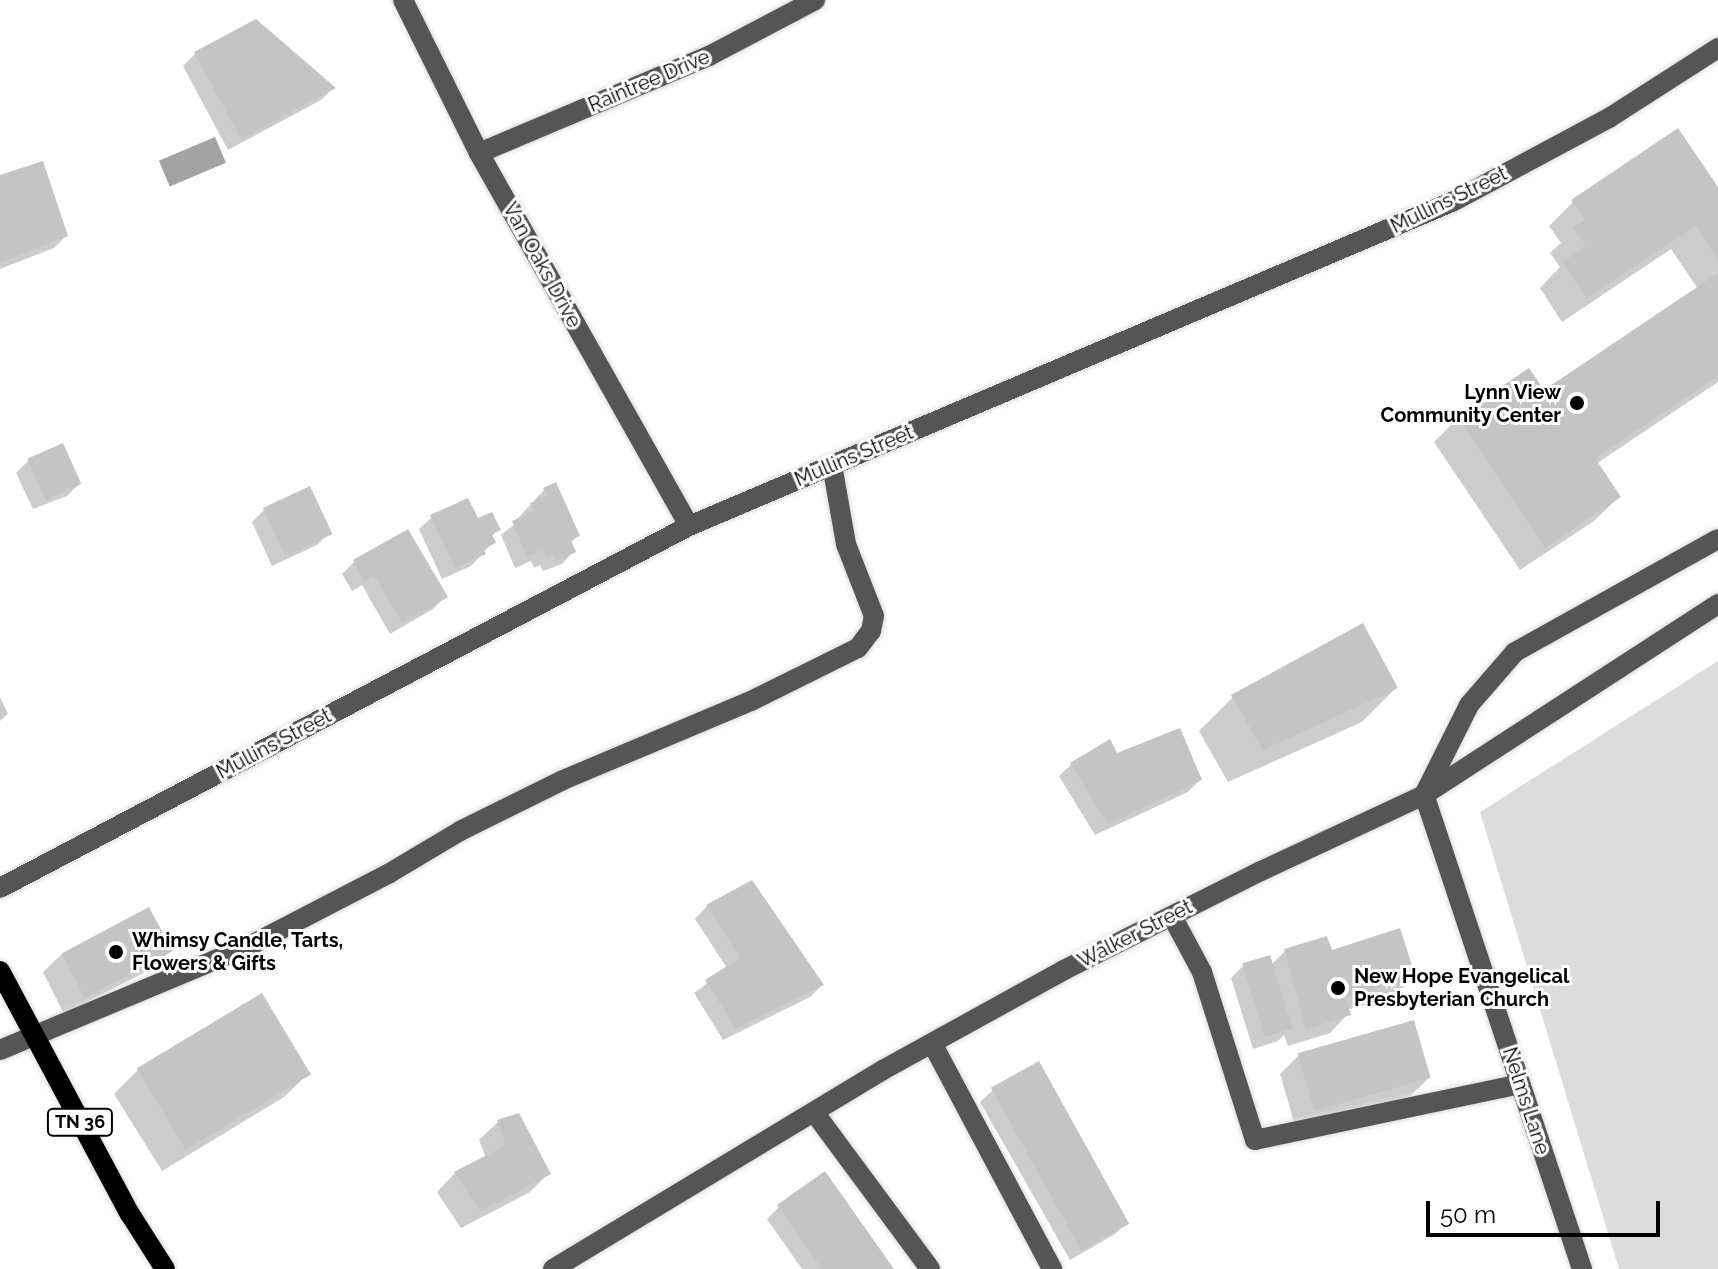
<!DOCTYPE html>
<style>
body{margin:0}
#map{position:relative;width:1718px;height:1269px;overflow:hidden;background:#fff;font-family:Raleway,sans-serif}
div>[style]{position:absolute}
.green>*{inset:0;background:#dcdcdc}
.water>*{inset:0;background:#a3a3a3;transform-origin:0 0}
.shadow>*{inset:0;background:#0003}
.building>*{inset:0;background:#c4c4c4;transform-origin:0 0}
.roads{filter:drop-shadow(0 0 2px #dbdbdb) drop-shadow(0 0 2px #dbdbdb)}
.minor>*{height:20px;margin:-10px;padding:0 10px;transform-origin:10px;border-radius:10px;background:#555}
.major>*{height:20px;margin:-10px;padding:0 10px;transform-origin:10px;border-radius:10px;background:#000}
.dots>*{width:22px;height:22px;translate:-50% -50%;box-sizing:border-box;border:4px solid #fff;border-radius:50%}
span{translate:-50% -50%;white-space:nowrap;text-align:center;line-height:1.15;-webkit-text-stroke:6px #fff;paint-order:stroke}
.shield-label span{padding:2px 6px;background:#fff;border:2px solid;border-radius:6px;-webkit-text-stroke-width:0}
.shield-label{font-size:18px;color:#000;font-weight:700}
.street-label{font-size:20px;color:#000}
.poi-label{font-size:20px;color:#000;font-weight:700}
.right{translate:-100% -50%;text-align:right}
.left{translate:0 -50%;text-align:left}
.scale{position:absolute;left:1426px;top:1201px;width:234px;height:36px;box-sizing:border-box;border:4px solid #000;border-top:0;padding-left:10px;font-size:24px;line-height:28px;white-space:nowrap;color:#000;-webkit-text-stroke:6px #fff;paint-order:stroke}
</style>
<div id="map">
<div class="green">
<i style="clip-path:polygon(1718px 661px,1718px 1269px,1619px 1269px,1480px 812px)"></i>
</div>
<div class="water">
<i style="left:215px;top:137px;width:28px;height:61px;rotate:67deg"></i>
</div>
<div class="shadow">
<i style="clip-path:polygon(195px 54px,333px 88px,321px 100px,228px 150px,183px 66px)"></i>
<i style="clip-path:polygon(0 177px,66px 236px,54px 248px,0 269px)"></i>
<i style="clip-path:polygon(1718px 191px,1718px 382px,1596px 464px,1619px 497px,1594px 521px,1520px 570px,1434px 442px,1458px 418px,1543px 393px,1698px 289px,1671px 249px,1562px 322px,1540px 288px,1560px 267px,1550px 253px,1561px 243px,1549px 226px,1573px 202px)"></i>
<i style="clip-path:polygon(28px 461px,79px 484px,67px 496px,33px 509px,16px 473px)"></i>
<i style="clip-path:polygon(545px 489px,578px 536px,570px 543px,574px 551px,562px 564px,543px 571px,540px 565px,534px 568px,531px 561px,515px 568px,501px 535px,520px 520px,519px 517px)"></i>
<i style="clip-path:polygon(264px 510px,329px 533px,317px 545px,272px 566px,252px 522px)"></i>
<i style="clip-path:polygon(432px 517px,477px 521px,498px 530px,491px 537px,493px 542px,471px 566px,442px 579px,419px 529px)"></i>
<i style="clip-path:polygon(407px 532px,445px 597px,433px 609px,390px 634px,362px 585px,352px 591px,342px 574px,354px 562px)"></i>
<i style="clip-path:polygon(1396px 688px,1362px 722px,1228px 782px,1199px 731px,1233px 697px)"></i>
<i style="clip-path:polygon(0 697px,8px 714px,0 721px)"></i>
<i style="clip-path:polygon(1116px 755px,1200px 780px,1188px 792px,1095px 835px,1059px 776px,1072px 764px)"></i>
<i style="clip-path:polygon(707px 906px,822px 985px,810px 997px,723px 1040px,694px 993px,727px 968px,695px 919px)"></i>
<i style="clip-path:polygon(148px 910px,170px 951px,151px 969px,64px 1014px,43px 972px,62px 954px)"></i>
<i style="clip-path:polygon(1285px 951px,1330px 952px,1413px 977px,1395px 996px,1347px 1010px,1348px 1014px,1330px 1033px,1288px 1046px,1284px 1035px,1278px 1041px,1253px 1049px,1231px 978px,1243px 966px,1271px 965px)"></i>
<i style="clip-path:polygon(1299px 1055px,1429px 1078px,1410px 1096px,1296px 1129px,1280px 1074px)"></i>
<i style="clip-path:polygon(139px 1069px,309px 1073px,284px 1097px,162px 1171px,114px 1094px)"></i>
<i style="clip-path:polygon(993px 1090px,1127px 1222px,1115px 1234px,1070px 1260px,980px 1102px)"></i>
<i style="clip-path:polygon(498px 1122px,548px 1174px,530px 1192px,461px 1228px,437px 1192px,455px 1173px,486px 1158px,479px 1140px)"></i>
<i style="clip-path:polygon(779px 1207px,892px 1269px,802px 1269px,767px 1219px)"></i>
</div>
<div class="building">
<i style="clip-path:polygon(256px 19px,336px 88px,241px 139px,194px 52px)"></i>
<i style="clip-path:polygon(1678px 128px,1718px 187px,1718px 259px,1696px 226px,1587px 299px,1563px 262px,1586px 246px,1573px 228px,1585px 220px,1571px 200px)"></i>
<i style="clip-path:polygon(43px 161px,68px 236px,0 263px,0 175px)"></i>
<i style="clip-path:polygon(1718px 273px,1718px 376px,1595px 458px,1621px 497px,1545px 548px,1457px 416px,1529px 368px,1544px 390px)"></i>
<i style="left:63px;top:443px;width:45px;height:39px;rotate:66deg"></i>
<i style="clip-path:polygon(556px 482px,580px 536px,571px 540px,576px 552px,556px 561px,553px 554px,546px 557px,543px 550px,527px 557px,512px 521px,534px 511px,530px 503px,547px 496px,543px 488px)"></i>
<i style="left:310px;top:486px;width:53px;height:52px;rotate:65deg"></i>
<i style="clip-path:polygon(468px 498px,478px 518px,492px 512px,501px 530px,492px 534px,496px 543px,483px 549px,486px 554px,455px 568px,430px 515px)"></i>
<i style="clip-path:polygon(408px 529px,448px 597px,402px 623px,374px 575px,364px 581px,353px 560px)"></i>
<i style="clip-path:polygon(1363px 623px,1398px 688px,1263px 750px,1231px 695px)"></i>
<i style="clip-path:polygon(1180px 728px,1202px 780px,1108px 824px,1070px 763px,1110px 739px,1117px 753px)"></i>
<i style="clip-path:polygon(752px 880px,824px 985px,736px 1029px,705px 980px,740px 958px,706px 905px)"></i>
<i style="left:149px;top:907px;width:50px;height:99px;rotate:62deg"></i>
<i style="clip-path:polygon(1400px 928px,1416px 978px,1346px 998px,1351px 1015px,1306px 1029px,1284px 949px,1327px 936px,1332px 950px)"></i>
<i style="left:1270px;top:955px;width:77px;height:29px;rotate:73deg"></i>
<i style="left:262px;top:993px;width:95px;height:146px;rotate:59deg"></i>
<i style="left:1414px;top:1020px;width:60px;height:121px;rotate:74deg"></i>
<i style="left:1039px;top:1061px;width:186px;height:55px;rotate:61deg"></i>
<i style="clip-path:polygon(519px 1113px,551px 1174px,480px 1211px,454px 1172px,506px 1145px,497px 1120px)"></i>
<i style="clip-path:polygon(825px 1171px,894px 1269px,822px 1269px,777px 1205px)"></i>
</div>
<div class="roads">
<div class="minor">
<i style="left:403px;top:0;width:171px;rotate:63.6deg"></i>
<i style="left:479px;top:153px;width:428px;rotate:60.6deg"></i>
<i style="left:479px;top:153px;width:250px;rotate:-22.9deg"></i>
<i style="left:709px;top:56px;width:120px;rotate:-27.8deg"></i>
<i style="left:0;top:888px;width:778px;rotate:-27.72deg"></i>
<i style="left:689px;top:526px;width:831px;rotate:-23.02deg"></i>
<i style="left:1454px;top:201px;width:176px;rotate:-28.2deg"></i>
<i style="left:1609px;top:118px;width:130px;rotate:-32.7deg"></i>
<i style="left:1172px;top:916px;width:64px;rotate:61.8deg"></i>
<i style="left:1202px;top:972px;width:176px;rotate:72.5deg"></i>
<i style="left:1255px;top:1140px;width:271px;rotate:-11.9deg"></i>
<i style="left:932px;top:1043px;width:256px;rotate:62deg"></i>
<i style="left:0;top:1050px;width:270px;rotate:-22.7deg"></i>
<i style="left:249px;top:946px;width:157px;rotate:-27.4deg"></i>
<i style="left:388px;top:874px;width:84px;rotate:-30.8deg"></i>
<i style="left:460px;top:831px;width:115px;rotate:-26.3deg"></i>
<i style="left:563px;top:780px;width:204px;rotate:-22.8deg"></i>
<i style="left:751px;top:701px;width:119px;rotate:-26.4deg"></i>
<i style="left:858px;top:648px;width:21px;rotate:-53deg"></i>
<i style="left:871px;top:631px;width:15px;rotate:-79deg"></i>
<i style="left:874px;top:616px;width:77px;rotate:-111.3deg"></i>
<i style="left:846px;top:544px;width:80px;rotate:-100deg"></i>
<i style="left:814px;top:1112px;width:195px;rotate:53.5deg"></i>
<i style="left:553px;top:1269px;width:385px;rotate:-31.1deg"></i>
<i style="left:883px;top:1070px;width:207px;rotate:-28.9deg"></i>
<i style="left:1064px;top:970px;width:220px;rotate:-26.7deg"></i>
<i style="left:1261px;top:871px;width:180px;rotate:-25deg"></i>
<i style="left:1424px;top:795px;width:351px;rotate:-33deg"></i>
<i style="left:1582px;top:1269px;width:500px;rotate:-108.4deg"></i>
<i style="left:1424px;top:795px;width:101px;rotate:-63.4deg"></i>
<i style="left:1469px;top:705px;width:70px;rotate:-49deg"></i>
<i style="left:1515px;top:652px;width:232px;rotate:-29.1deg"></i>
</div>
<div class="major">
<i style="left:0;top:971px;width:276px;rotate:61.9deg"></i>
<i style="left:130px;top:1214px;width:65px;rotate:57.5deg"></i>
</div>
</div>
<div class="dots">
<i style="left:1577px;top:403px;background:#000"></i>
<i style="left:116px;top:952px;background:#000"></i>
<i style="left:1338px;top:988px;background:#000"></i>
</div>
<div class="shield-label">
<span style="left:80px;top:1122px">TN 36</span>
</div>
<div class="street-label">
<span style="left:649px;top:81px;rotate:-23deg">Raintree Drive</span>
<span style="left:1449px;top:200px;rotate:-26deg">Mullins Street</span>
<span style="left:542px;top:265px;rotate:61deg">Van Oaks Drive</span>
<span style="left:854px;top:456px;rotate:-23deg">Mullins Street</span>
<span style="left:274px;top:744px;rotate:-28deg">Mullins Street</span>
<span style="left:1135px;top:934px;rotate:-27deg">Walker Street</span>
<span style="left:1526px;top:1101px;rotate:72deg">Nelms Lane</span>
</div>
<div class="poi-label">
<span class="right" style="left:1561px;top:404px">Lynn View<br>Community Center</span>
<span class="left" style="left:132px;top:952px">Whimsy Candle, Tarts,<br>Flowers &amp; Gifts</span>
<span class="left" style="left:1354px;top:988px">New Hope Evangelical<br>Presbyterian Church</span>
</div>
<div class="scale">50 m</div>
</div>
